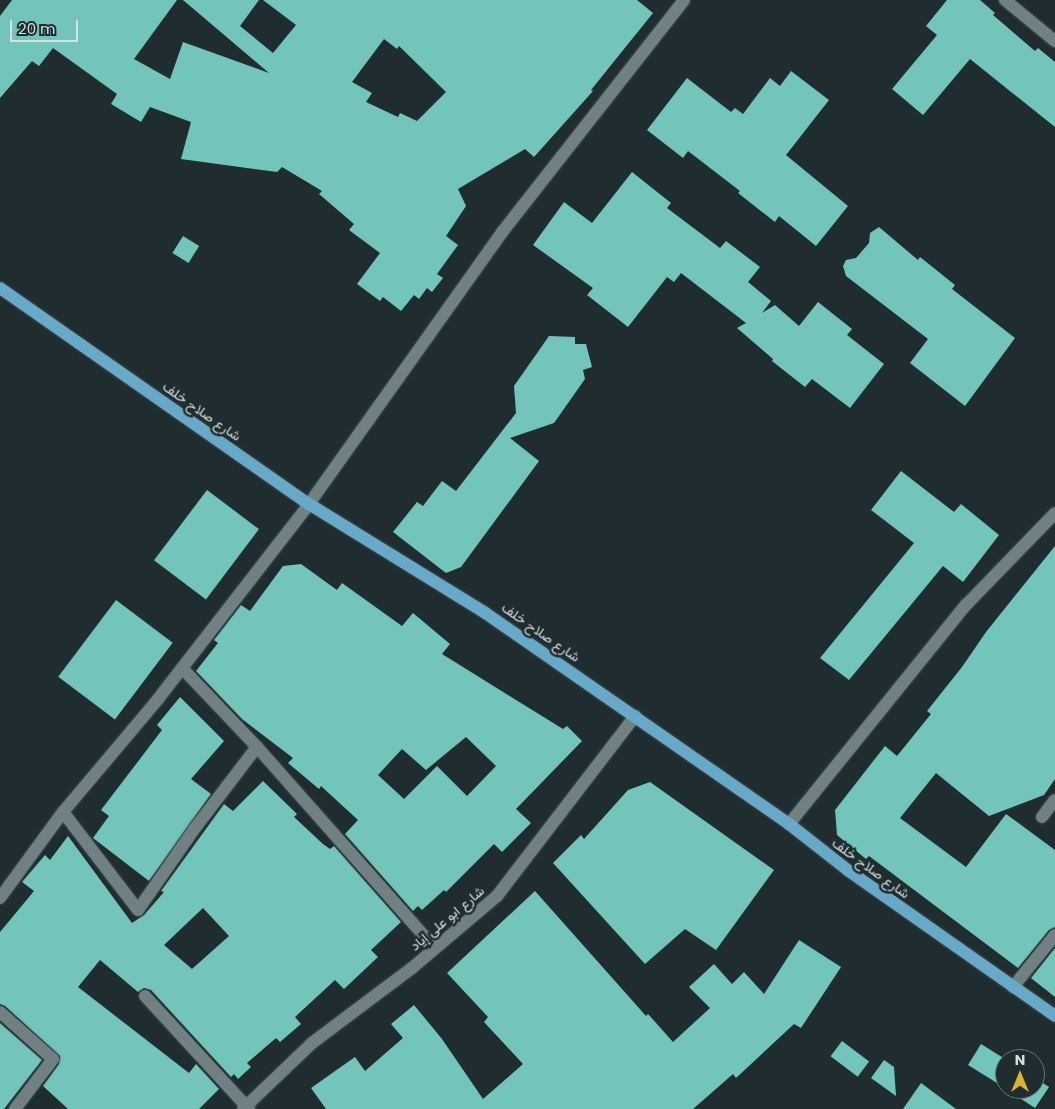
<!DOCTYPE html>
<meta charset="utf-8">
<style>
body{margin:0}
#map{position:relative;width:1055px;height:1109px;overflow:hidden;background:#202d30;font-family:Poppins,Vazirmatn,sans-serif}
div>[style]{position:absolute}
.building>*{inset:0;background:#73c4bb;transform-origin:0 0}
.roads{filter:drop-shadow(0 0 1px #3e4a4c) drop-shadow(0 0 1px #3e4a4c)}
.minor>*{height:12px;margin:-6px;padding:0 6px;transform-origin:6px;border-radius:6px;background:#718083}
.major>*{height:12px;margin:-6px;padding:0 6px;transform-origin:6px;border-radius:6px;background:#68a9ca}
span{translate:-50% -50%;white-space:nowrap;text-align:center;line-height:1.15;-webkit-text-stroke:5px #202d30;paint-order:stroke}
.street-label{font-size:14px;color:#d6dee0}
.north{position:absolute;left:995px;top:1049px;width:50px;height:50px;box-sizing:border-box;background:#202d30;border:1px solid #697476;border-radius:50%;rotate:0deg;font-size:14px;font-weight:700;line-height:20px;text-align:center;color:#d6dee0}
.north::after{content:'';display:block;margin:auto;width:18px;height:22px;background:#d9b334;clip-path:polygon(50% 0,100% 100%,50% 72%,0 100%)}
.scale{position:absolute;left:10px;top:20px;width:68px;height:22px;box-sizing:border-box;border:2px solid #d6dee0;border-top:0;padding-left:6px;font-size:15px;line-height:18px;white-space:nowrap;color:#d6dee0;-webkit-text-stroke:4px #202d30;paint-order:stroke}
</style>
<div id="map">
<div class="building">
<i style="clip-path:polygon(evenodd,12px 0,177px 0,134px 59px,170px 79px,183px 42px,269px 73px,183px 0,259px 0,240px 26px,273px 53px,296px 25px,263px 0,637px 0,653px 13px,591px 90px,593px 91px,534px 157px,525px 149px,458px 189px,466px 206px,446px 236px,458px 245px,437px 274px,443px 278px,432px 292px,427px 288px,419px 299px,414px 295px,401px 311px,383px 297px,380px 301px,357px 284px,380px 253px,349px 230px,354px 224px,319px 194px,322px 191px,282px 167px,277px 172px,181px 159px,191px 122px,150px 107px,141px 122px,111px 104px,117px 94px,53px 48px,39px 66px,32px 61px,0 98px,0 16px,12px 0,384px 39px,397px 49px,399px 46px,446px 92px,417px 121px,400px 113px,398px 117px,366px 102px,372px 93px,352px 82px,384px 39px)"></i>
<i style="clip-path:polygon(947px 0,980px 0,995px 13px,993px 15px,1035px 51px,1038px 48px,1055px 62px,1055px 127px,970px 59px,923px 115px,892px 89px,937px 35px,926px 26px)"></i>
<i style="clip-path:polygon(791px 71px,829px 100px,786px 155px,848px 206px,816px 246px,779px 216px,775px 222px,738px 193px,740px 191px,688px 151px,683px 158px,647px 130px,687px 78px,731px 112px,735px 108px,743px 114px,770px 78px,780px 86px)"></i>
<i style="clip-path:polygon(632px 172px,671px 203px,667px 208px,720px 248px,726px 241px,760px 267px,748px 282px,771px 301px,762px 313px,775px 305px,799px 326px,818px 302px,852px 329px,847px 335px,884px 364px,850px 408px,812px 379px,805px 387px,772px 361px,773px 359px,737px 328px,746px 323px,681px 273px,674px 282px,667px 277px,628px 327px,587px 295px,593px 288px,533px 245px,564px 202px,592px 223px)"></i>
<i style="clip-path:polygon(879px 227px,918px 260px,920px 257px,955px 285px,952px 289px,1015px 338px,965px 406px,910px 363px,928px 339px,846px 276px,843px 266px,846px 260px,856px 258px,869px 243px,870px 233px)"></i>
<i style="left:183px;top:236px;width:19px;height:20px;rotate:32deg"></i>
<i style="clip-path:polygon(549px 336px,575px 337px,575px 344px,586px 344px,592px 367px,583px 370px,585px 379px,554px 423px,510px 438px,539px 461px,461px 567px,446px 573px,393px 532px,417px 502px,423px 506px,442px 481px,456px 491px,516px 413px,514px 386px)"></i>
<i style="clip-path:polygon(901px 471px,954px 512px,961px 504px,999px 535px,963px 582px,943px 566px,849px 680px,820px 658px,914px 543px,871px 510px)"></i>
<i style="left:207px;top:490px;width:65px;height:88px;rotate:37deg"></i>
<i style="clip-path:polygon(1055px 546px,1055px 779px,1044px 795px,989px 816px,936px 773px,900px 818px,966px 867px,1006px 814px,1055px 850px,1055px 927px,1049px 930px,1018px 968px,869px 856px,866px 859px,837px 835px,835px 810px,885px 746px,897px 756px,931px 714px,927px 711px,962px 667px,986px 632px)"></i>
<i style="clip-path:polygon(evenodd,301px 564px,337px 590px,342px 583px,402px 626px,413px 613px,450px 644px,442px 654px,563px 729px,567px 726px,582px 741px,516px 809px,531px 823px,502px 852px,494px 844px,446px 892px,444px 890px,422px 910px,418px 906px,413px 911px,345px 834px,358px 820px,321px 786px,319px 789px,288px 763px,293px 758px,242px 719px,196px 671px,218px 643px,214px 640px,241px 605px,250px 611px,283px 566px,301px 564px,466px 737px,496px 766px,467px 796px,437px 766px,404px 799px,378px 775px,402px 749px,426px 770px,466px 737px)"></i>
<i style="left:116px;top:600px;width:71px;height:96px;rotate:37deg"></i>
<i style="clip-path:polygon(180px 697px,224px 741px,191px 779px,211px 794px,149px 881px,93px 838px,109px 816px,101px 810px,162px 730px,157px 725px)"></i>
<i style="clip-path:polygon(evenodd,263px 781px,297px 814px,294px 817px,323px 844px,330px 849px,334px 846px,401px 922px,371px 950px,378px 957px,344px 989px,335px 980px,295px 1017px,301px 1024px,280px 1042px,276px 1038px,247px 1063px,251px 1067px,238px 1079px,234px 1074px,231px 1077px,151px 990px,144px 988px,138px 992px,100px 960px,78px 987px,189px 1073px,196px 1064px,219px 1089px,199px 1109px,68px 1109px,43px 1086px,59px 1064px,60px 1056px,5px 1006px,0 1004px,0 932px,34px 891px,22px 882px,45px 855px,50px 860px,68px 836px,132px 923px,144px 915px,164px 892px,161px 891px,224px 804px,233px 811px,263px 781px,203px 908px,229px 936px,192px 969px,164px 945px,203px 908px)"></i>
<i style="clip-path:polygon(650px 782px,774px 870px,716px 950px,685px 929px,645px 964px,553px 863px,581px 835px,584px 839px,628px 790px)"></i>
<i style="clip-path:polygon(535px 891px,646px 1016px,648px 1014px,673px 1042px,710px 1008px,689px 987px,714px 964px,732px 984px,744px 972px,764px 994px,799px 940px,841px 967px,801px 1028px,794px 1024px,736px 1078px,733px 1074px,693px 1109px,326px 1109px,311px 1088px,355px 1057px,365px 1071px,403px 1038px,391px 1024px,414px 1005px,442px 1039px,483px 1099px,523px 1064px,484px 1022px,488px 1017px,447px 973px)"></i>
<i style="clip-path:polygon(1055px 948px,1055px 997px,1031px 978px)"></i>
<i style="clip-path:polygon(0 1023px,42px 1060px,4px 1109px,0 1109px)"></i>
<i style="left:842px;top:1041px;width:34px;height:19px;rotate:37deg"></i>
<i style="clip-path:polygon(981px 1044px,1005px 1059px,1005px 1088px,968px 1065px)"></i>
<i style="clip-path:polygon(884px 1060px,894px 1067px,896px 1096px,871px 1078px)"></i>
<i style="clip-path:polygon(1035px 1078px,1049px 1087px,1035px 1108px,1006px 1089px,1035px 1089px)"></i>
<i style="clip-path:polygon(921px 1083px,956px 1109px,903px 1109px)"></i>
</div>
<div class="roads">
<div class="minor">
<i style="left:1005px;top:0;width:65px;rotate:39.4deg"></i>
<i style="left:182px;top:668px;width:109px;rotate:46.5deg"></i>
<i style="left:257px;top:747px;width:267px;rotate:48.5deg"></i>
<i style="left:63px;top:812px;width:123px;rotate:52.6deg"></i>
<i style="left:138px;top:910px;width:100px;rotate:-55.2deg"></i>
<i style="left:195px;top:828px;width:102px;rotate:-52.6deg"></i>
<i style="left:1042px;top:817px;width:21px;rotate:-53deg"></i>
<i style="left:789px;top:824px;width:282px;rotate:-51.1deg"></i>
<i style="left:966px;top:605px;width:128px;rotate:-45.9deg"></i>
<i style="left:0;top:898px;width:107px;rotate:-53.8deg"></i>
<i style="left:63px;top:812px;width:148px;rotate:-49.9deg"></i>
<i style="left:158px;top:699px;width:247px;rotate:-52.2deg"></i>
<i style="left:309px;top:504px;width:335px;rotate:-54.6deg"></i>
<i style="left:503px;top:231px;width:293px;rotate:-51.9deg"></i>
<i style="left:1013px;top:987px;width:67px;rotate:-51.1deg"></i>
<i style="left:145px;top:996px;width:154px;rotate:47.4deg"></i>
<i style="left:0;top:1012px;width:71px;rotate:41.6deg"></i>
<i style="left:53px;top:1059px;width:63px;rotate:127.2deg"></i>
<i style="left:243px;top:1109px;width:95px;rotate:-43.7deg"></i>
<i style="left:312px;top:1043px;width:125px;rotate:-36.9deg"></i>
<i style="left:412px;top:968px;width:111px;rotate:-40.3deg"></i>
<i style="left:497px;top:896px;width:227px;rotate:-52.5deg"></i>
</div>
<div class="major">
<i style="left:0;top:288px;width:377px;rotate:35deg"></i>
<i style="left:309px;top:504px;width:206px;rotate:31.7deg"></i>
<i style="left:484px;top:612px;width:371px;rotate:34.8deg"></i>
<i style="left:789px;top:824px;width:76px;rotate:38.1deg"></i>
<i style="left:849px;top:871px;width:252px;rotate:35.1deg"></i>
</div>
</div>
<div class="street-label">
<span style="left:202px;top:411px;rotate:35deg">شارع صلاح خلف</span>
<span style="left:541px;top:632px;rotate:35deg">شارع صلاح خلف</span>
<span style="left:871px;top:868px;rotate:36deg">شارع صلاح خلف</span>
<span style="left:447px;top:918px;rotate:-40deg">شارع ابو على إياد</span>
</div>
<div class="north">N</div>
<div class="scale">20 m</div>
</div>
